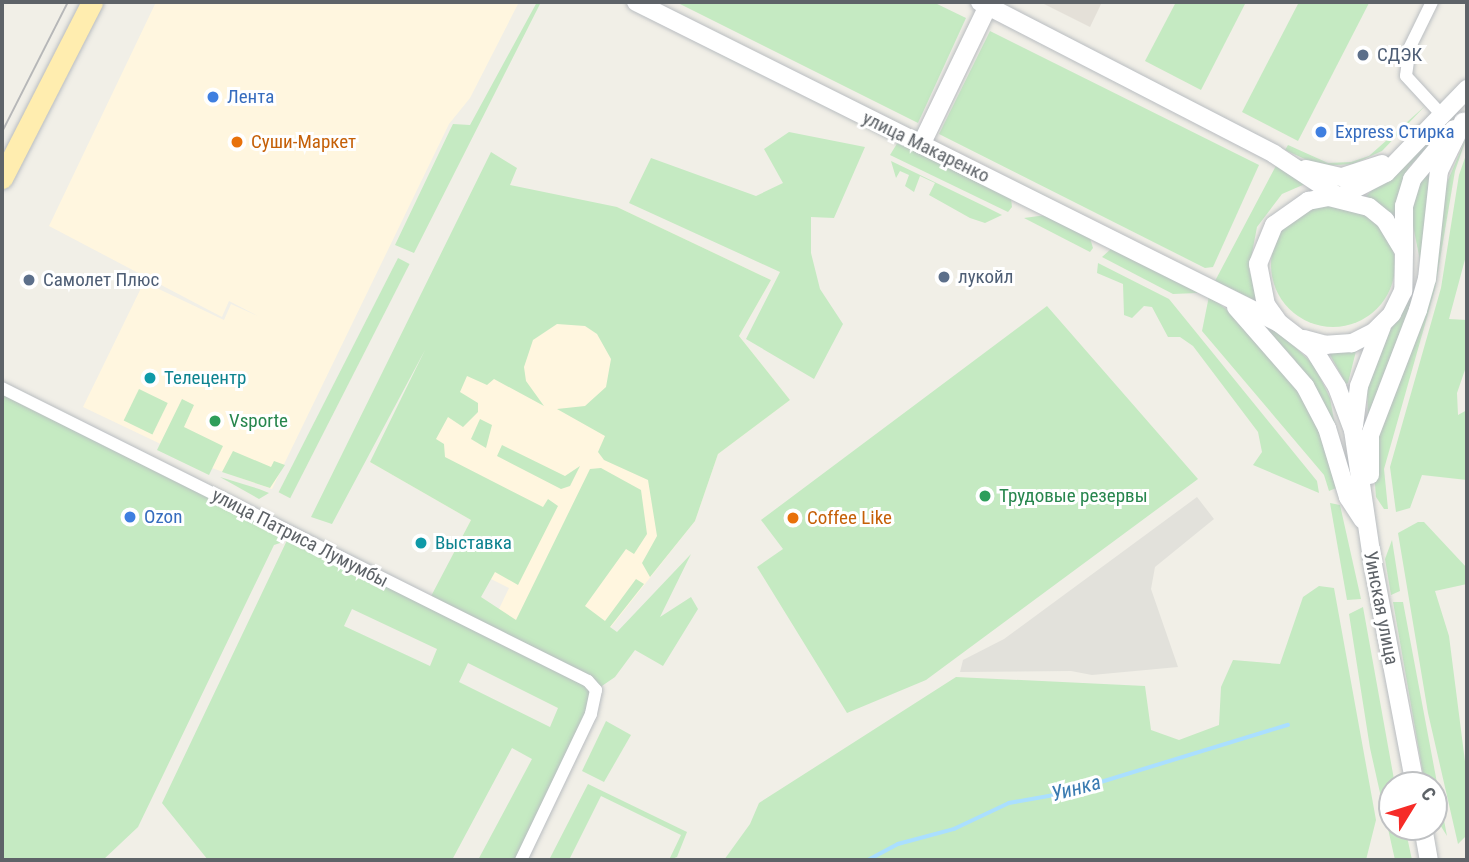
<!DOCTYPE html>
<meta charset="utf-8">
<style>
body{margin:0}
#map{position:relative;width:1469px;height:862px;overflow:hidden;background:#f1efe7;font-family:"Roboto Condensed",sans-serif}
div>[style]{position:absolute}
.commercial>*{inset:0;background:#fff6df}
.industrial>*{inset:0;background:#e2e1db}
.education>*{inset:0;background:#e4e0d8}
.green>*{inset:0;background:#c5eac2;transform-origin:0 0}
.round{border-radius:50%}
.stream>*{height:3.5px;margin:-1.75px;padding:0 1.75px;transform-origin:1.75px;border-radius:1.75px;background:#aadfff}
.roads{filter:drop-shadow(0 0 2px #b9bdc1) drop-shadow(0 0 2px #b9bdc1)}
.minor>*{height:12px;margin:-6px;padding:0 6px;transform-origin:6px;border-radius:6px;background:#fff}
.secondary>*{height:18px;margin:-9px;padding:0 9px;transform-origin:9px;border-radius:9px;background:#fff}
.primary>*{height:21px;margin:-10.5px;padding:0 10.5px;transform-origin:10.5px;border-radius:10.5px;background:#ffedaf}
.tram>*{height:2px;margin:-1px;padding:0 1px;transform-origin:1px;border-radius:1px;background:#b6b7b8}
.dots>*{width:19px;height:19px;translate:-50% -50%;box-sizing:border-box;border:4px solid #fff;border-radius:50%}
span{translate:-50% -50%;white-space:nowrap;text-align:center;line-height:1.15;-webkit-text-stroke:6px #fff;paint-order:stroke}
.service-label{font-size:19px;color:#4e5e75}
.left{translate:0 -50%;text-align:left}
.shop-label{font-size:19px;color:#366cbe}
.food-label{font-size:19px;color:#c56008}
.street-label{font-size:19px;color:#5e6368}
.culture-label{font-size:19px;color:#0d838f}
.leisure-label{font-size:19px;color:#27864d}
.water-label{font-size:21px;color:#3a7bb1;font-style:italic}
.frame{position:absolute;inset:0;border:4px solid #5e6368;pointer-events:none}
.north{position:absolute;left:1378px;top:771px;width:70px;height:70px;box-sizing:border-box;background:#fff;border:2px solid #bfc1c3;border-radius:50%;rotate:52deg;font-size:19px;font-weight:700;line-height:28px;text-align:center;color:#5e6368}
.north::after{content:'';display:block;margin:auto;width:24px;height:32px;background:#f62c28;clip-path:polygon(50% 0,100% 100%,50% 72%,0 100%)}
</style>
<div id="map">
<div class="commercial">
<i style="clip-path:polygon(156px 2px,519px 2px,470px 98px,449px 124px,272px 489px,209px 467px,83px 407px,144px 282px,224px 320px,231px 304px,260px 317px,229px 301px,222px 317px,49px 226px)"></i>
<i style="clip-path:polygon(617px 207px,771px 280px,739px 336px,790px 400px,718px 454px,695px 521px,603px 637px,530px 629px,498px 611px,509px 588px,451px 559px,471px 520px,370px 462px)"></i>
</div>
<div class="industrial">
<i style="clip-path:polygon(1197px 497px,1214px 519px,1155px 567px,1151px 589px,1178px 667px,1092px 675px,1071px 671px,960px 672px,963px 660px,1004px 639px)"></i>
</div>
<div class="education">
<i style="clip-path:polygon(1040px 2px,1102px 2px,1090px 27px)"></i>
</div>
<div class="green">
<i style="clip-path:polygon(537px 2px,541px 2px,414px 253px,395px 245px,450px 130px,453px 124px,470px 125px)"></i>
<i style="clip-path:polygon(676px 2px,933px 2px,966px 18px,918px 123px)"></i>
<i style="clip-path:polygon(1176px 2px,1246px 2px,1201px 90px,1145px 61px)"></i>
<i style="clip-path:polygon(1299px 2px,1369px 3px,1298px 141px,1242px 112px)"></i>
<i style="clip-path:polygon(990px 31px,1259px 165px,1213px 267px,1205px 268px,939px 134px)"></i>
<i style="clip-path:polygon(1425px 106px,1382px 151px,1353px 164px,1320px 166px,1285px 150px,1288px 145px,1328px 163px,1351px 162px,1369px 156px)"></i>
<i style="clip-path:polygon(1452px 111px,1456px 115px,1408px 168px,1396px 218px,1366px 196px)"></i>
<i style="clip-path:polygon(789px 132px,865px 147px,834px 218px,811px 217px,811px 253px,820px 289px,843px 324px,814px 379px,746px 339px,780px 272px,629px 203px,651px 158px,756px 196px,783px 183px,764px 149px)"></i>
<i style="clip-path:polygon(1467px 136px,1455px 171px,1435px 289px,1384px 469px,1388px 509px,1384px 509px,1376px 497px,1374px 472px,1378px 432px,1422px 322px,1445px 187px)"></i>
<i style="clip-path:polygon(898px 142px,1011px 198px,1012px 207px,1008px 212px,890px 155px)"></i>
<i style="clip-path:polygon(evenodd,491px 152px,517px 168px,510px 185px,617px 207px,771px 280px,739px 336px,790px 400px,718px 454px,695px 521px,650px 577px,642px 563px,657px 536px,648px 480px,604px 460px,598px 452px,605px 436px,557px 409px,585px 406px,606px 387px,611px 359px,597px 334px,585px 326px,557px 324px,533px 340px,524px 367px,526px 381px,544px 406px,494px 379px,487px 385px,467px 376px,460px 392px,478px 403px,478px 412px,463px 427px,448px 417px,436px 439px,444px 444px,445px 457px,543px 507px,548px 499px,558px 506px,518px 585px,495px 572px,481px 597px,516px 620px,590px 469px,601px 468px,641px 490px,647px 534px,634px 554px,626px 549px,585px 606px,605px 621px,636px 579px,644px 584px,610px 627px,617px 632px,691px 554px,660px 617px,691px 597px,698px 609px,663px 666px,635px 650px,615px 677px,596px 690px,521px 860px,478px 860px,532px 759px,512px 748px,452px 860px,208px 860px,162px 803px,290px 534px,428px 602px,471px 520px,370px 462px,425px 350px,332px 524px,311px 517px,491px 152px,352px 609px,437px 649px,430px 666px,344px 626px,352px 609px,491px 152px,468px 663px,558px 708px,550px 727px,459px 682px,468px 663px)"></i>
<i style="clip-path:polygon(1438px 152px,1420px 260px,1411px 216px,1414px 187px)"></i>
<i style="clip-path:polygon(1467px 152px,1467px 252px,1449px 319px,1467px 320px,1467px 364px,1457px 393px,1458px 415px,1467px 410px,1467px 480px,1422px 475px,1410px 508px,1396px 512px,1390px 467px,1441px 288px,1459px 175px)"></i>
<i style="clip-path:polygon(891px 161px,916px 173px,984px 206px,1002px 215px,985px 223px,970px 218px,929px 195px,935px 183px,920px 176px,914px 192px,905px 186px,909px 175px,900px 171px,896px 178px)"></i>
<i style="clip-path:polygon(1278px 162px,1305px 184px,1282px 194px,1257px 227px,1249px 269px,1258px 302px,1215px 281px)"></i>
<i class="round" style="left:1271px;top:203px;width:124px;height:124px"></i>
<i style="clip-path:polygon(1046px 215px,1090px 238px,1093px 248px,1090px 252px,1024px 218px)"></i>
<i style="clip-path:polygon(1112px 248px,1198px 290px,1197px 293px,1173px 294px,1102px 257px)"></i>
<i style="left:398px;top:258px;width:13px;height:263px;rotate:27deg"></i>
<i style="clip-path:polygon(1098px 263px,1169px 299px,1317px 481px,1319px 493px,1253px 465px,1262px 452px,1258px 432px,1193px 346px,1180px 337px,1168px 337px,1152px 307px,1144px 306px,1132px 318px,1124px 315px,1123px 284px,1097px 273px)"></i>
<i style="clip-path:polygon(1209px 296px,1230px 312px,1300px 390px,1319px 429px,1336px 488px,1329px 491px,1324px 475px,1202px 331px)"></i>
<i style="clip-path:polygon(1412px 296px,1415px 297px,1368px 418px,1367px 383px,1390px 330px)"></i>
<i style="clip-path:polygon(1047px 306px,1198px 479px,926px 680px,847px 713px,757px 567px,783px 549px,761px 520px)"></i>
<i style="clip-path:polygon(1258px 320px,1276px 329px,1314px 365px,1330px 398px,1335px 426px,1294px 359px)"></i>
<i style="clip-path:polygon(1357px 347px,1348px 383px,1346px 384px,1328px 351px)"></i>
<i style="clip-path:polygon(2px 388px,285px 532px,280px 543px,274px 545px,138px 827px,103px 860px,2px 860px)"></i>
<i style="left:139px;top:389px;width:32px;height:35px;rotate:26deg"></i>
<i style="clip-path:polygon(182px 399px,194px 405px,184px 427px,223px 446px,209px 475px,157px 450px)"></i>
<i style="clip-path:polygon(480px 419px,492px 425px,486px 448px,471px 439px)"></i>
<i style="clip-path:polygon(502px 445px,565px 476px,580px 466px,570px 486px,561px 489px,497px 456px)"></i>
<i style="clip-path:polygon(233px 451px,271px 467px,274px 461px,285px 465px,270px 488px,222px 472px)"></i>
<i style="clip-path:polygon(220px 477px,259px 489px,269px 493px,259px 499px)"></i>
<i style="clip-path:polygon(1330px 503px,1340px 505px,1361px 599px,1347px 600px)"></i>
<i style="clip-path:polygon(1418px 522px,1424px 522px,1467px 568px,1467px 584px,1435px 591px,1449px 636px,1467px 777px,1467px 835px,1458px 844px,1428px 713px,1398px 533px)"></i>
<i style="clip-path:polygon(1392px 540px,1400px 591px,1391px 595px,1385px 559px)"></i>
<i style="clip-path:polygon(1319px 586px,1334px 588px,1376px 820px,1366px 860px,724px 860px,750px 824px,759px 803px,956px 677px,1145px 686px,1151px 730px,1179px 740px,1219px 725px,1221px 687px,1233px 660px,1280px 664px,1303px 597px)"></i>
<i style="clip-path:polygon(1393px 602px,1403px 602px,1447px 836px,1434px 815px,1434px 785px,1425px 785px)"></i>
<i style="clip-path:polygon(1363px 607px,1395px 785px,1392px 827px,1405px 827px,1412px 860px,1395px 860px,1370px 748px,1349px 614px)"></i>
<i style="clip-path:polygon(606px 721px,631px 735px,604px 782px,582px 771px)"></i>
<i style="clip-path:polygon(588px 784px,687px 832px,677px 857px,669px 860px,681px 835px,601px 796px,569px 860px,549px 860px)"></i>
</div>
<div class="stream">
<i style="left:868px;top:860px;width:34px;rotate:-28deg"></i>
<i style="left:898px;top:844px;width:58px;rotate:-15deg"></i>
<i style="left:954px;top:829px;width:61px;rotate:-25.3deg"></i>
<i style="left:1009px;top:803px;width:57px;rotate:-10.1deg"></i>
<i style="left:1065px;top:793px;width:233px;rotate:-17deg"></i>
</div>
<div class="roads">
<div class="minor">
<i style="left:1432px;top:2px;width:50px;rotate:116.1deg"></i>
<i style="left:1410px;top:47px;width:29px;rotate:98deg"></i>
<i style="left:1406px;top:76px;width:52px;rotate:47.4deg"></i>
<i style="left:2px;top:388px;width:655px;rotate:26.57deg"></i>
<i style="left:588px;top:681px;width:12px;rotate:48deg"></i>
<i style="left:596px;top:690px;width:25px;rotate:102deg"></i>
<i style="left:591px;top:714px;width:162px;rotate:115.6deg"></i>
</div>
<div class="secondary">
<i style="left:636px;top:2px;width:719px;rotate:26.53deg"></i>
<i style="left:1279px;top:323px;width:44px;rotate:37.6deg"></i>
<i style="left:1314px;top:350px;width:44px;rotate:58.1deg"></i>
<i style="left:1337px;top:387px;width:46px;rotate:69.6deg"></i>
<i style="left:1353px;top:430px;width:136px;rotate:81.6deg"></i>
<i style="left:1373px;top:565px;width:224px;rotate:79.2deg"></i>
<i style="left:980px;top:2px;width:331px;rotate:27.3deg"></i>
<i style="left:1274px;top:154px;width:78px;rotate:33.5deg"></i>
<i style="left:921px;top:145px;width:154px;rotate:-64.3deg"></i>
<i style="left:1306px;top:169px;width:37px;rotate:13deg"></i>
<i style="left:1342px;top:177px;width:42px;rotate:-18deg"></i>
<i style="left:1339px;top:197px;width:53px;rotate:-27.1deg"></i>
<i style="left:1386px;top:173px;width:117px;rotate:-46deg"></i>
<i style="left:1404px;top:249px;width:43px;rotate:-90deg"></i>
<i style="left:1404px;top:206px;width:28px;rotate:-73deg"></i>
<i style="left:1412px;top:179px;width:65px;rotate:-50deg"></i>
<i style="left:1236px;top:307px;width:105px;rotate:48.9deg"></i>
<i style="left:1305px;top:386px;width:47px;rotate:62.4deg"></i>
<i style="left:1327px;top:428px;width:72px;rotate:73.1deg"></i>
<i style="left:1348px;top:497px;width:27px;rotate:57deg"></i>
<i style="left:1277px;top:320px;width:19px;rotate:-126deg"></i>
<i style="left:1266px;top:305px;width:42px;rotate:-101deg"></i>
<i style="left:1258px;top:264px;width:42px;rotate:-67.7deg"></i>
<i style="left:1274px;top:225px;width:42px;rotate:-35.2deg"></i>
<i style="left:1308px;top:201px;width:21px;rotate:-11deg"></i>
<i style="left:1329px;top:197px;width:41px;rotate:14deg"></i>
<i style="left:1369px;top:207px;width:21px;rotate:39deg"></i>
<i style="left:1385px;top:220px;width:37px;rotate:59deg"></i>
<i style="left:1404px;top:252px;width:39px;rotate:91deg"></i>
<i style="left:1403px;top:291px;width:25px;rotate:116deg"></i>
<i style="left:1392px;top:314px;width:25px;rotate:135deg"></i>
<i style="left:1374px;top:332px;width:25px;rotate:153deg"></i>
<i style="left:1352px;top:343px;width:26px;rotate:176deg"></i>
<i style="left:1326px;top:345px;width:23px;rotate:-165deg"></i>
<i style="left:1354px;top:426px;width:40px;rotate:-82.9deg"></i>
<i style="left:1359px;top:386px;width:64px;rotate:-69deg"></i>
<i style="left:1370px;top:475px;width:40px;rotate:-90deg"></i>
<i style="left:1370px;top:435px;width:134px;rotate:-69deg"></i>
<i style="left:1418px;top:310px;width:32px;rotate:-74deg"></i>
<i style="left:1427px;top:279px;width:109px;rotate:-83.7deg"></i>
<i style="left:1439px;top:171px;width:55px;rotate:-63.9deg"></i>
<i style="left:1423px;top:827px;width:34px;rotate:80deg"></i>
</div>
<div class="primary">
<i style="left:2px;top:178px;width:198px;rotate:-62.9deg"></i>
</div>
</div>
<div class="tram">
<i style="left:2px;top:132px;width:146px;rotate:-63.1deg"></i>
</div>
<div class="dots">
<i style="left:1363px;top:55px;background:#5c6f8a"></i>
<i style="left:213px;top:97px;background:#3f7fe0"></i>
<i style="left:1321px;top:132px;background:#3f7fe0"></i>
<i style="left:237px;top:142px;background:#e8710a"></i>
<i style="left:944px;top:277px;background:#5c6f8a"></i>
<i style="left:29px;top:280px;background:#5c6f8a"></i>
<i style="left:150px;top:378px;background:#0f9aa8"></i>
<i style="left:215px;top:421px;background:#2e9e5b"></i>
<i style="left:985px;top:496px;background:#2e9e5b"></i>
<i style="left:130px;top:517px;background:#3f7fe0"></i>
<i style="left:793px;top:518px;background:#e8710a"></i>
<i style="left:421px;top:543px;background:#0f9aa8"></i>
</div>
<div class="service-label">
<span class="left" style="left:1377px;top:55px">СДЭК</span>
<span class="left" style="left:958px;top:277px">лукойл</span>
<span class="left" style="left:43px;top:280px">Самолет Плюс</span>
</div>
<div class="shop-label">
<span class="left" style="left:227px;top:97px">Лента</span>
<span class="left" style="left:1335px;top:132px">Express Стирка</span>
<span class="left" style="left:144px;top:517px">Ozon</span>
</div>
<div class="food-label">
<span class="left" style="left:251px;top:142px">Суши-Маркет</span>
<span class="left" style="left:807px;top:518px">Coffee Like</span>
</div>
<div class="street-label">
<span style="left:926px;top:147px;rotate:26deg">улица Макаренко</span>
<span style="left:300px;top:538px;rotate:27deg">улица Патриса Лумумбы</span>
<span style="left:1381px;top:608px;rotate:79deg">Уинская улица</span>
</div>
<div class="culture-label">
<span class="left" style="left:164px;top:378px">Телецентр</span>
<span class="left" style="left:435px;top:543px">Выставка</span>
</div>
<div class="leisure-label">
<span class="left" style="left:229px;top:421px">Vsporte</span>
<span class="left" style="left:999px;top:496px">Трудовые резервы</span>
</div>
<div class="water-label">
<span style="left:1076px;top:788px;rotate:-15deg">Уинка</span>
</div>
<div class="frame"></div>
<div class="north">С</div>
</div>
